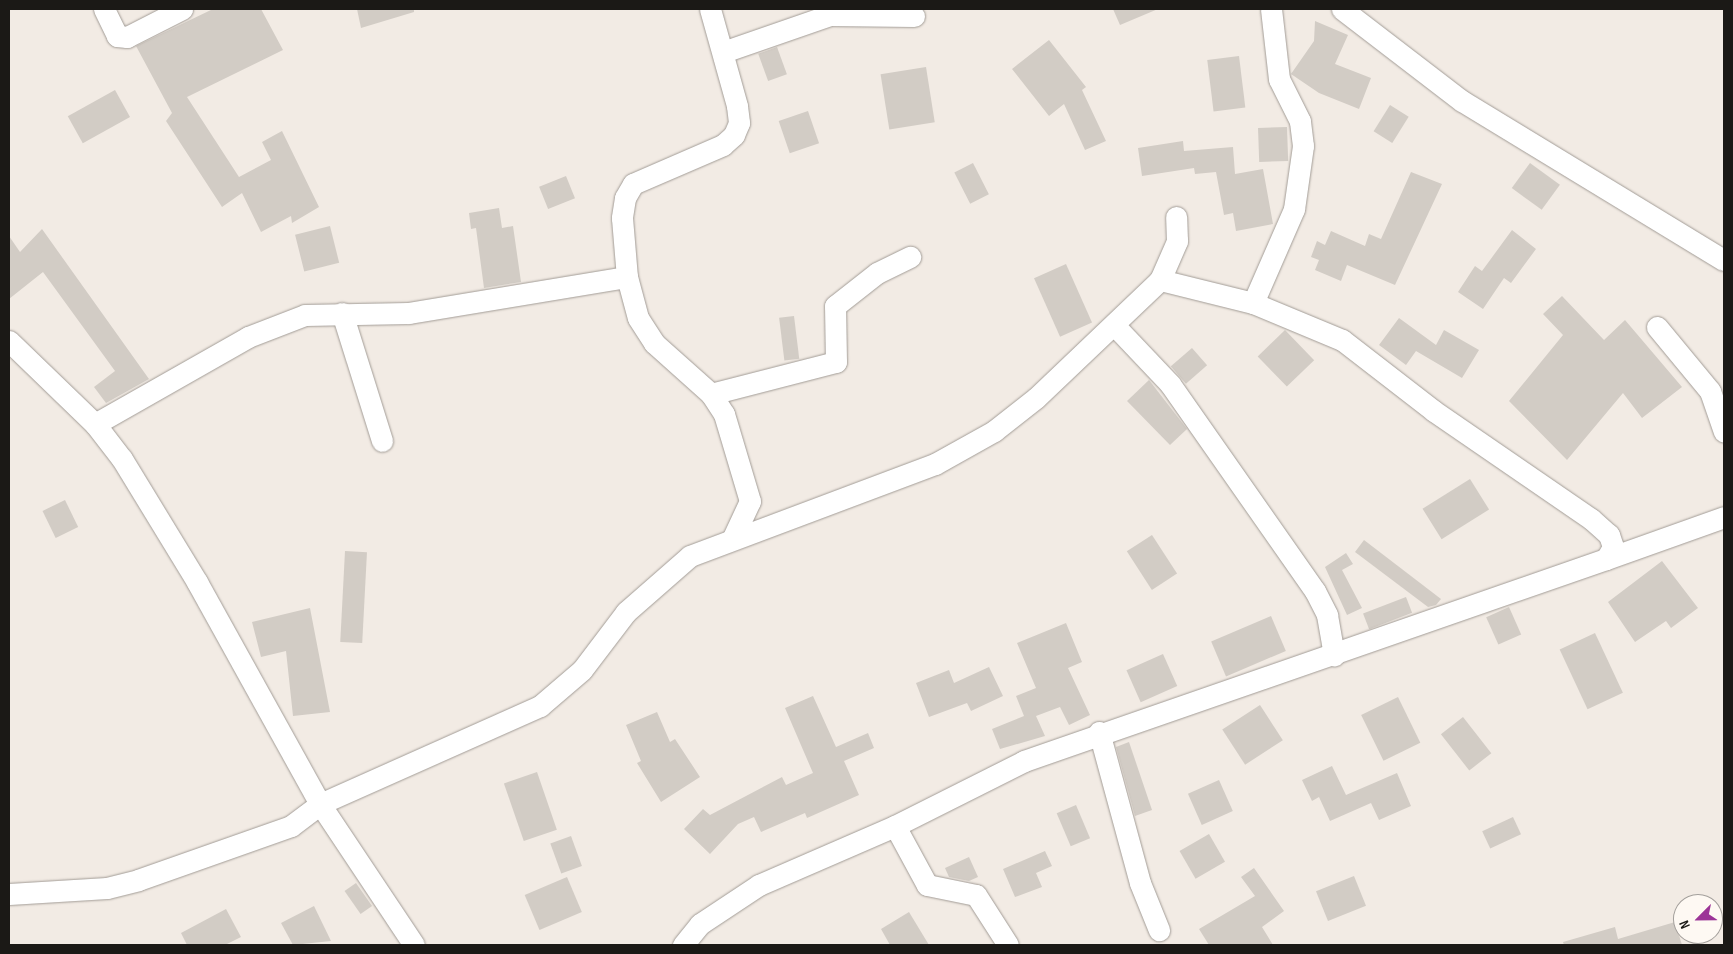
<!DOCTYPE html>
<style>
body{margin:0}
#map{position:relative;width:1733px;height:954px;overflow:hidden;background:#f2ebe4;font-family:"Sofia Sans Condensed",sans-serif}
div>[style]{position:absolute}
.building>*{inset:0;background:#d2ccc5;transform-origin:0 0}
.roads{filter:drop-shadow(0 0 1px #a29c96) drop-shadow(0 0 1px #a29c96)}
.minor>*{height:21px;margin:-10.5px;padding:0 10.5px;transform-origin:10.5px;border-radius:10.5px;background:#fff}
span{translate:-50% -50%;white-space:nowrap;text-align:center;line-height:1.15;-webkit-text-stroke:5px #fef9f3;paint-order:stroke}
.frame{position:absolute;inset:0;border:10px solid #1b1916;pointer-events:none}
.north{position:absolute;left:1673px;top:894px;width:50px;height:50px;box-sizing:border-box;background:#fef9f3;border:1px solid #a39f9b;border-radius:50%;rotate:247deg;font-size:14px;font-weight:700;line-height:20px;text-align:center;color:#1b1916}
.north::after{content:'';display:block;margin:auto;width:18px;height:22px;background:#9c3497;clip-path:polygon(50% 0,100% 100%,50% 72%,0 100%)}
</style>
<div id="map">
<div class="building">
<i style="clip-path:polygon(213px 9px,261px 9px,283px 50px,187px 97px,239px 177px,271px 160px,262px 142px,282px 131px,319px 207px,292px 223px,291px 216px,261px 232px,242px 193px,222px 207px,166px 121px,172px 113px,136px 46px)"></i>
<i style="clip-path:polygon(357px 9px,414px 9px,414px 12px,361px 28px)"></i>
<i style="clip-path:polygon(1113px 9px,1158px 9px,1120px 25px)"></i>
<i style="clip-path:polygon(1315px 21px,1348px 35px,1335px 64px,1371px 78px,1359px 109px,1319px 93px,1291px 74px,1314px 41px)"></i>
<i style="clip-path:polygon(1049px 40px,1086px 87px,1082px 90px,1106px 141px,1085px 150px,1064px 104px,1049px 116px,1012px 69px)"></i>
<i style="left:777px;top:47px;width:29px;height:20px;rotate:70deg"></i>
<i style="left:1239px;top:56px;width:52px;height:32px;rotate:83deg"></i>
<i style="left:926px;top:67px;width:56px;height:46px;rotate:81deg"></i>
<i style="left:115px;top:90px;width:31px;height:54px;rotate:61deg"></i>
<i style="left:1390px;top:105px;width:22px;height:31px;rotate:32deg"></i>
<i style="left:808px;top:111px;width:34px;height:31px;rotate:71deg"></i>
<i style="left:1287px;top:127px;width:34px;height:29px;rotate:88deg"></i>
<i style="clip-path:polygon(1183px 141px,1184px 151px,1233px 147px,1235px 174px,1263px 169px,1273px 224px,1236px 231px,1233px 213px,1224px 215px,1216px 172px,1195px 174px,1194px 168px,1142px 176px,1138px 148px)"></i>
<i style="left:973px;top:163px;width:35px;height:21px;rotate:63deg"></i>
<i style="left:1530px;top:163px;width:37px;height:31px;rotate:36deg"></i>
<i style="clip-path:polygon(1411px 172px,1442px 184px,1395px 285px,1347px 265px,1341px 281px,1315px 270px,1319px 260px,1311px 257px,1317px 241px,1325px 245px,1331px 231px,1365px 246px,1369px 234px,1381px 239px)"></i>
<i style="left:566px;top:176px;width:24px;height:29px;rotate:68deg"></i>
<i style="clip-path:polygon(499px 208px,502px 228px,513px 226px,521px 282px,484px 288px,476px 228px,471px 229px,469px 213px)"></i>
<i style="left:330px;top:226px;width:38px;height:36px;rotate:76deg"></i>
<i style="clip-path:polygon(42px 229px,149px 379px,106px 403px,94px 387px,115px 371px,43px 272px,9px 299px,9px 236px,20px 252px)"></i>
<i style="clip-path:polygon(1512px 230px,1536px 249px,1511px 283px,1504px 278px,1483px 309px,1458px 292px,1475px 266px,1482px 271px)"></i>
<i style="left:1066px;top:264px;width:64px;height:35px;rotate:66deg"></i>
<i style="clip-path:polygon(1562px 296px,1604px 340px,1625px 320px,1682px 387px,1642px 418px,1623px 393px,1567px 460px,1509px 401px,1563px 335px,1543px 314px)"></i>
<i style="left:794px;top:316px;width:43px;height:15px;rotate:83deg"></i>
<i style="clip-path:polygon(1399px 318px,1436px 345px,1444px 330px,1479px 350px,1462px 378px,1416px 351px,1406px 365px,1379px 345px)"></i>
<i style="left:1285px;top:330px;width:42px;height:38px;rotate:46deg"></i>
<i style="left:1192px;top:348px;width:23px;height:28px;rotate:49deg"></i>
<i style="clip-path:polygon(1149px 380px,1187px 429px,1170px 445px,1127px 401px)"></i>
<i style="left:1470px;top:479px;width:36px;height:56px;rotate:58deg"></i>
<i style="left:65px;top:500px;width:30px;height:25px;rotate:64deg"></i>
<i style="left:1152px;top:535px;width:46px;height:30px;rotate:57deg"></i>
<i style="clip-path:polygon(1364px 540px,1441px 599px,1436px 605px,1428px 607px,1355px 552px)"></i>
<i style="left:345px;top:551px;width:22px;height:91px;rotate:3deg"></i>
<i style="clip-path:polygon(1346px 553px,1353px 564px,1342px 570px,1362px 608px,1347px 615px,1325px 567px)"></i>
<i style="clip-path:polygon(1662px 561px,1698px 608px,1671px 628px,1666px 621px,1635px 642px,1608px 602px)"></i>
<i style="left:1406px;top:597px;width:17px;height:46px;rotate:69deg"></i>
<i style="left:1509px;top:607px;width:30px;height:25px;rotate:66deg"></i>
<i style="clip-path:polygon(310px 608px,330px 712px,293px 716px,286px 651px,261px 657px,252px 622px)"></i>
<i style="left:1271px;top:616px;width:38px;height:65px;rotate:67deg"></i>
<i style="clip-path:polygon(1066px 623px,1082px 662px,1068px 668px,1090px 715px,1069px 725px,1060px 707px,1036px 716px,1045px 736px,1000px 749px,992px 729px,1024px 716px,1016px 696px,1036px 688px,1017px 643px)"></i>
<i style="left:1595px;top:633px;width:66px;height:39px;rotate:65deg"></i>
<i style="left:1163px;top:654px;width:35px;height:40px;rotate:66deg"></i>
<i style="clip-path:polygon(989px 667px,1003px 696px,971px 711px,967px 703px,929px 717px,916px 683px,949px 670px,954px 683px)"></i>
<i style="clip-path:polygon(813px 696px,836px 747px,868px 733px,874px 748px,844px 761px,859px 795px,807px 818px,805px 813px,761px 832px,754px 817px,738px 824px,710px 854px,684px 829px,703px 809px,710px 815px,782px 777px,786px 785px,813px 773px,785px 708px)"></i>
<i style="left:1398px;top:697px;width:51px;height:41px;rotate:64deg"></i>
<i style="left:1260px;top:705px;width:42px;height:45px;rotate:57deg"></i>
<i style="clip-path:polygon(657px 712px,670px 742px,675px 739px,700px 777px,661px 802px,637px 763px,641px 761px,626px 725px)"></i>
<i style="left:1463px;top:717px;width:46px;height:28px;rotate:52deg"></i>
<i style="clip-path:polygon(1129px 742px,1152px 810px,1135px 816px,1116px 747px)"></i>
<i style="clip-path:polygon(1332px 766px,1346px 795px,1397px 773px,1411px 806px,1379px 820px,1371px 803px,1330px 821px,1319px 797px,1312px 801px,1302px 780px)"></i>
<i style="left:537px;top:772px;width:61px;height:35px;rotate:71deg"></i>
<i style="left:1219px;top:780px;width:34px;height:34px;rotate:66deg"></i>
<i style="left:1076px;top:805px;width:36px;height:21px;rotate:67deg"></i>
<i style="left:1513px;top:817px;width:19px;height:34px;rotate:65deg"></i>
<i style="left:1209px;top:834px;width:32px;height:34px;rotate:60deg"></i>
<i style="left:571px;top:836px;width:32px;height:22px;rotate:70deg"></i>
<i style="clip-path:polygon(1045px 851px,1052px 866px,1036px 873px,1042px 887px,1015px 897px,1003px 869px)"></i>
<i style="clip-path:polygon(969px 857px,978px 877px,969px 881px,949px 877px,945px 868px)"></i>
<i style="clip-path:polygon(1254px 868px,1284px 911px,1262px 927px,1273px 945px,1209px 945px,1199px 929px,1255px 896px,1241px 877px)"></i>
<i style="left:1354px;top:876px;width:32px;height:41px;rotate:68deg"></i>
<i style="left:567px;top:877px;width:38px;height:46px;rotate:67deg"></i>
<i style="left:356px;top:883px;width:28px;height:14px;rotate:55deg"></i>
<i style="clip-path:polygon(314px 906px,331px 941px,293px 945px,281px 923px)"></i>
<i style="clip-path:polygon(226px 909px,241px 937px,225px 945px,187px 945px,181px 933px)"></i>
<i style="clip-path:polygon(909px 912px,929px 945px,890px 945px,881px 929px)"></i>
<i style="clip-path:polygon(1675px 922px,1682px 945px,1564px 945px,1563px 942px,1615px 927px,1618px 939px)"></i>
</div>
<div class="roads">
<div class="minor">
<i style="left:104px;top:9px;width:30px;rotate:64deg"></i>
<i style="left:117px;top:36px;width:10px;rotate:6deg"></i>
<i style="left:127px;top:37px;width:62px;rotate:-27deg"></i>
<i style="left:710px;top:9px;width:101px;rotate:74.4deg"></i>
<i style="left:737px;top:106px;width:17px;rotate:83deg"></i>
<i style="left:739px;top:123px;width:13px;rotate:113deg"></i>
<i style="left:734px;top:135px;width:15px;rotate:138deg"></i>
<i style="left:723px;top:145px;width:98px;rotate:156.6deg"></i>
<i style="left:633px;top:184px;width:16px;rotate:120deg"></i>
<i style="left:625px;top:198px;width:20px;rotate:99deg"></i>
<i style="left:622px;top:218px;width:59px;rotate:85.2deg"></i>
<i style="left:627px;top:277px;width:42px;rotate:75deg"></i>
<i style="left:638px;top:318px;width:30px;rotate:57deg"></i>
<i style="left:654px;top:343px;width:76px;rotate:41.8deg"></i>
<i style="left:711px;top:394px;width:24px;rotate:57deg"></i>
<i style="left:724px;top:414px;width:91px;rotate:73.4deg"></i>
<i style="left:750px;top:501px;width:40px;rotate:115deg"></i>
<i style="left:1342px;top:9px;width:151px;rotate:37.5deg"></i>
<i style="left:1462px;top:101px;width:306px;rotate:31.3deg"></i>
<i style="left:723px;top:52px;width:113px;rotate:-19.1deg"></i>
<i style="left:830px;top:15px;width:84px;rotate:0.7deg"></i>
<i style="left:1253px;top:303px;width:103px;rotate:-66.4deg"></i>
<i style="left:1294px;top:209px;width:64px;rotate:-81.9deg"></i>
<i style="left:1303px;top:146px;width:25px;rotate:-97deg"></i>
<i style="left:1300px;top:121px;width:47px;rotate:-116.6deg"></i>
<i style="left:1279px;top:79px;width:70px;rotate:-96.5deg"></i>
<i style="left:342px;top:313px;width:134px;rotate:72.6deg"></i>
<i style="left:1115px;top:326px;width:80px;rotate:46.5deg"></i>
<i style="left:1170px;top:384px;width:253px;rotate:55deg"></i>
<i style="left:1315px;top:591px;width:27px;rotate:63deg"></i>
<i style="left:1327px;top:615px;width:41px;rotate:80.1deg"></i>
<i style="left:1657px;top:327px;width:83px;rotate:50.4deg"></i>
<i style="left:1710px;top:391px;width:43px;rotate:71.1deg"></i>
<i style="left:9px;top:341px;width:120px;rotate:44deg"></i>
<i style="left:95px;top:424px;width:44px;rotate:52.4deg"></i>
<i style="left:122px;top:459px;width:144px;rotate:58.6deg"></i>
<i style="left:197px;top:582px;width:254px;rotate:61deg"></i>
<i style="left:320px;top:804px;width:169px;rotate:56.3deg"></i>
<i style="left:711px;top:394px;width:129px;rotate:-14.4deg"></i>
<i style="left:836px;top:362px;width:56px;rotate:-91deg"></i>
<i style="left:835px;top:306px;width:53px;rotate:-38.2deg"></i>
<i style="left:877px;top:273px;width:37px;rotate:-26deg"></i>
<i style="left:95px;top:424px;width:176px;rotate:-29.6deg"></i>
<i style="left:248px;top:337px;width:61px;rotate:-21.1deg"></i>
<i style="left:305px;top:315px;width:104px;rotate:-1.1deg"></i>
<i style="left:409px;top:313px;width:221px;rotate:-9.4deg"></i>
<i style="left:1606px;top:559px;width:125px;rotate:-19.6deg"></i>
<i style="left:1099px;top:732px;width:156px;rotate:74.8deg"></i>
<i style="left:1140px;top:883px;width:51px;rotate:68deg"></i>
<i style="left:895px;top:826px;width:67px;rotate:61.5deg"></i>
<i style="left:927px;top:885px;width:50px;rotate:11.5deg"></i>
<i style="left:976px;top:895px;width:59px;rotate:57.4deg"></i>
<i style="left:9px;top:894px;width:98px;rotate:-3.5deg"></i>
<i style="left:107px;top:888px;width:32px;rotate:-14deg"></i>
<i style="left:138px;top:880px;width:162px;rotate:-19.4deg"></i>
<i style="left:291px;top:826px;width:36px;rotate:-37deg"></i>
<i style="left:320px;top:804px;width:241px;rotate:-24deg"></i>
<i style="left:540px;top:706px;width:55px;rotate:-40.6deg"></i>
<i style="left:582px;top:670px;width:73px;rotate:-52.8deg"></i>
<i style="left:626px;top:612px;width:85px;rotate:-41.2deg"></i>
<i style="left:690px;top:556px;width:262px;rotate:-20.6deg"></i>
<i style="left:935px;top:464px;width:68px;rotate:-29.2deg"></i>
<i style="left:994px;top:431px;width:53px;rotate:-38.2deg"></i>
<i style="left:1036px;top:398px;width:171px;rotate:-43.6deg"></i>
<i style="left:1160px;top:280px;width:43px;rotate:-66.4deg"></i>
<i style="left:1177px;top:241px;width:24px;rotate:-92deg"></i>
<i style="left:683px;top:945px;width:27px;rotate:-51deg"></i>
<i style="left:700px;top:924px;width:71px;rotate:-33.5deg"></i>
<i style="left:759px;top:885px;width:148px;rotate:-23.5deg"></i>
<i style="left:895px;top:826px;width:144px;rotate:-26.7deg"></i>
<i style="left:1024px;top:761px;width:616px;rotate:-19.14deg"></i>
<i style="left:1606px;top:559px;width:14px;rotate:-60deg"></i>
<i style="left:1613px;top:547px;width:13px;rotate:-108deg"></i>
<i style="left:1609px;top:535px;width:24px;rotate:-138deg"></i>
<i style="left:1591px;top:519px;width:191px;rotate:-145.5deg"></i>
<i style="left:1434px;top:411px;width:116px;rotate:-142.3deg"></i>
<i style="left:1342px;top:340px;width:96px;rotate:-157.4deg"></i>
<i style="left:1253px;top:303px;width:96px;rotate:-166.1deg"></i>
</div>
</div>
<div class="frame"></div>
<div class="north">N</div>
</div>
